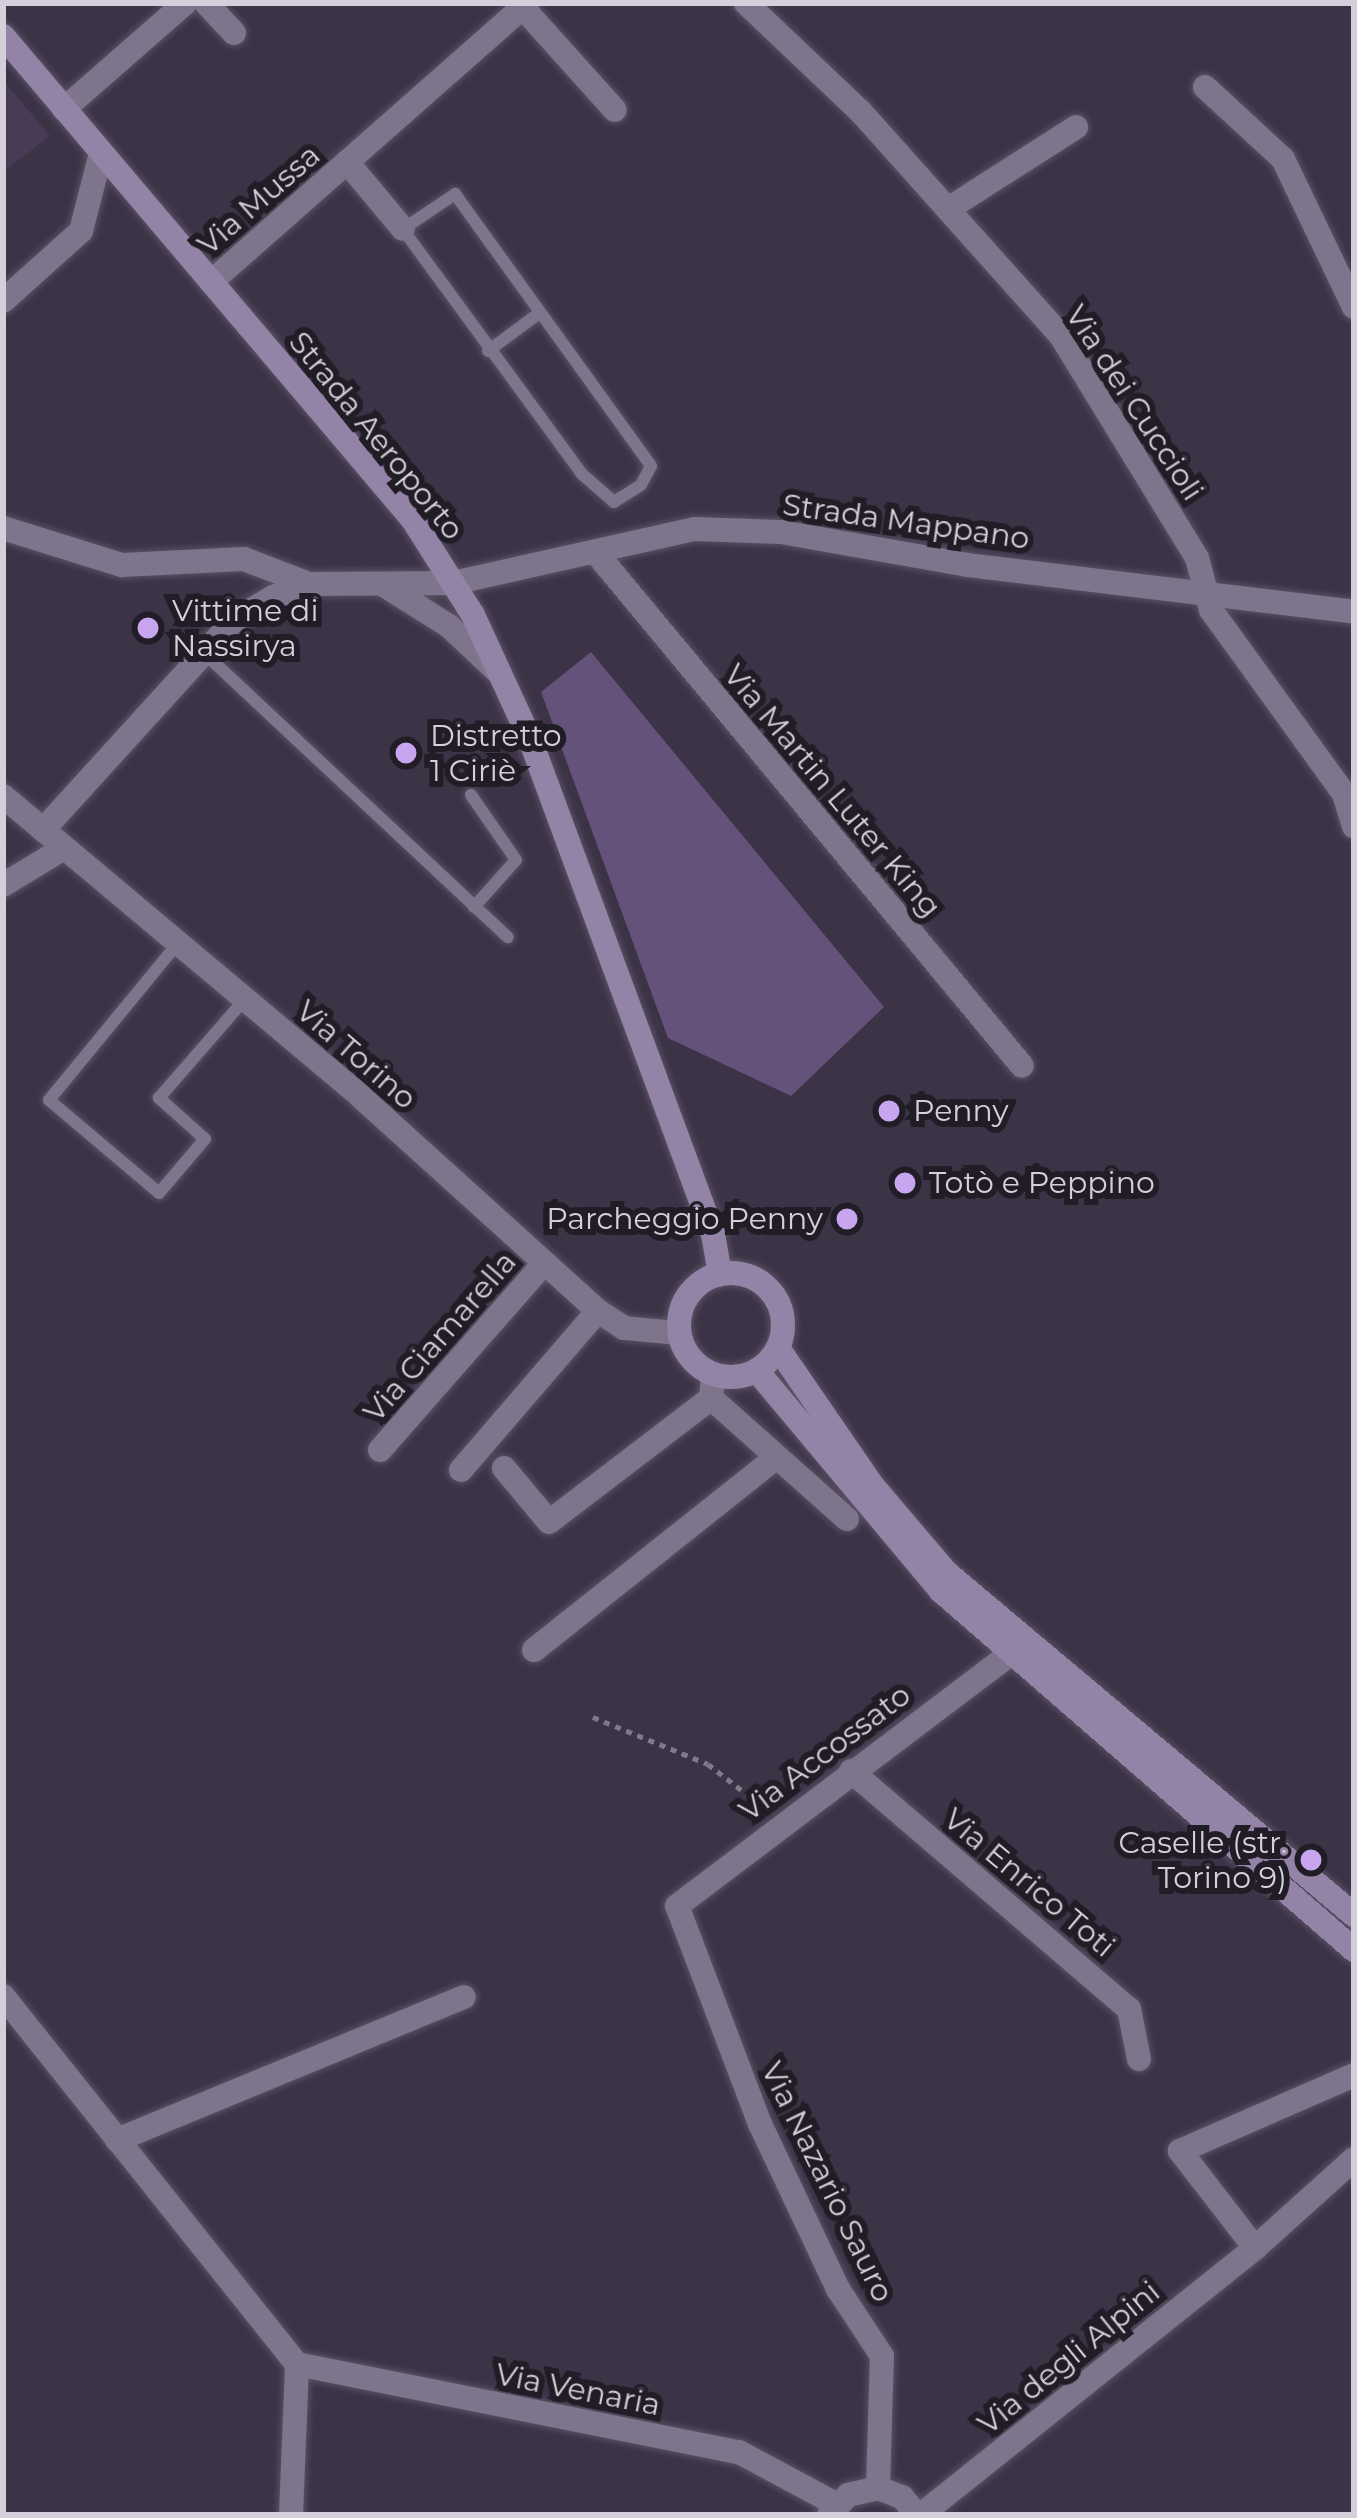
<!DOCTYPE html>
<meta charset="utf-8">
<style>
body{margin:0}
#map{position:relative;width:1357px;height:2518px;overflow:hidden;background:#3c3347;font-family:Montserrat,sans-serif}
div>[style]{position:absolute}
.built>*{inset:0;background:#473b55}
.green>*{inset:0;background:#65527b}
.path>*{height:4.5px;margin-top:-2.25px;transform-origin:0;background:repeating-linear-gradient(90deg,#80798a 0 6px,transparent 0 12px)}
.roads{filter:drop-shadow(0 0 3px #585162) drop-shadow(0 0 3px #585162)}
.service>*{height:12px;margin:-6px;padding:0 6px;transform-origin:6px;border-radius:6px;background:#7e748b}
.minor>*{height:24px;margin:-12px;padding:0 12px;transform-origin:12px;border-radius:12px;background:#7e748b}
.tertiary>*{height:24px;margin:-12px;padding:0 12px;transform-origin:12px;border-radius:12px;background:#7e748b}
.secondary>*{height:24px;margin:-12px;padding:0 12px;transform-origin:12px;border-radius:12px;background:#9383a6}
.secondary>.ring{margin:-12px;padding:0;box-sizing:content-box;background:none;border:24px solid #9383a6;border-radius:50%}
.dots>*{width:33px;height:33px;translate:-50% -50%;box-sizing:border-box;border:6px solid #211d26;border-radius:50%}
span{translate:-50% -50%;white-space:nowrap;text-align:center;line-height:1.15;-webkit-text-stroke:12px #211d26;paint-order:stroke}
.street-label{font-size:30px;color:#d5cfdc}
.poi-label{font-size:30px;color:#d5cfdc}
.left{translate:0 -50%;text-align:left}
.right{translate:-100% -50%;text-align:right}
.frame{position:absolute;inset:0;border:6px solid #d5cfdc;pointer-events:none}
</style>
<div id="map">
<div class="built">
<i style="clip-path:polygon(3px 80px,50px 136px,3px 172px)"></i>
</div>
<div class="green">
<i style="clip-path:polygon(591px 652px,884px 1007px,791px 1096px,668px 1038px,541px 692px)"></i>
</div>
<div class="path">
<i style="left:593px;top:1717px;width:124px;rotate:22.2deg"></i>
<i style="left:708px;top:1764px;width:73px;rotate:37.8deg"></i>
</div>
<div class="roads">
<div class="service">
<i style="left:455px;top:194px;width:335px;rotate:54.2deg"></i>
<i style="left:651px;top:466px;width:21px;rotate:118deg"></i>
<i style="left:641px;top:485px;width:32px;rotate:148deg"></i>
<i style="left:614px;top:502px;width:43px;rotate:-138.8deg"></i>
<i style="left:582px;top:474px;width:303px;rotate:-126.2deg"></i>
<i style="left:403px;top:229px;width:63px;rotate:-33.9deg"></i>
<i style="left:488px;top:351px;width:62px;rotate:-36.5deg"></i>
<i style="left:204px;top:653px;width:416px;rotate:43.1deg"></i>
<i style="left:471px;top:795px;width:79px;rotate:55.3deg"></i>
<i style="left:516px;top:860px;width:63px;rotate:131.8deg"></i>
<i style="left:178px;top:943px;width:203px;rotate:129.4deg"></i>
<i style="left:49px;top:1100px;width:144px;rotate:40.2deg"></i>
<i style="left:159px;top:1193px;width:71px;rotate:-49.6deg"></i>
<i style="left:205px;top:1139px;width:62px;rotate:-138.3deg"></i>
<i style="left:159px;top:1098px;width:131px;rotate:-49deg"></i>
</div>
<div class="minor">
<i style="left:206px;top:3px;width:41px;rotate:47deg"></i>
<i style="left:746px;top:3px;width:157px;rotate:43.5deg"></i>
<i style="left:860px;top:111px;width:302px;rotate:48.2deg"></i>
<i style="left:1061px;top:336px;width:260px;rotate:58.5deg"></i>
<i style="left:1197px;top:558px;width:54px;rotate:74.9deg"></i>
<i style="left:1211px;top:610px;width:227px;rotate:54.1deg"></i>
<i style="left:1344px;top:794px;width:34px;rotate:73deg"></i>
<i style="left:523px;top:8px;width:137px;rotate:48deg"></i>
<i style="left:1205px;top:87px;width:106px;rotate:42.7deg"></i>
<i style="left:1283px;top:159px;width:164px;rotate:64.4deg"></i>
<i style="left:64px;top:109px;width:161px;rotate:-41.2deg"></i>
<i style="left:347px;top:162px;width:87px;rotate:50.1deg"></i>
<i style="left:948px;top:209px;width:152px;rotate:-32.6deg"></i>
<i style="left:211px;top:282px;width:422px;rotate:-41.4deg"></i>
<i style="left:3px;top:528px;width:125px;rotate:17.3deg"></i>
<i style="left:122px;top:565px;width:122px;rotate:-2.8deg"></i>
<i style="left:244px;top:559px;width:70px;rotate:21deg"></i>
<i style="left:597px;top:554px;width:665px;rotate:50.3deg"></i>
<i style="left:384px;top:585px;width:77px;rotate:32.2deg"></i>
<i style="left:449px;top:626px;width:69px;rotate:43.2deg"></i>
<i style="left:43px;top:830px;width:282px;rotate:-47.7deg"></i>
<i style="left:233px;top:621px;width:47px;rotate:-31deg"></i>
<i style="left:273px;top:597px;width:38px;rotate:-20deg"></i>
<i style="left:309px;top:584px;width:144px;rotate:-0.4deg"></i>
<i style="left:3px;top:885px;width:71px;rotate:-31.2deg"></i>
<i style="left:713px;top:1375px;width:23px;rotate:95deg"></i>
<i style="left:711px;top:1398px;width:182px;rotate:41.7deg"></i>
<i style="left:380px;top:1450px;width:249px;rotate:-48.7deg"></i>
<i style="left:504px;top:1468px;width:70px;rotate:50.2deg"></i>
<i style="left:549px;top:1522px;width:204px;rotate:-37.4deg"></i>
<i style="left:461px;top:1470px;width:210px;rotate:-49.3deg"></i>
<i style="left:534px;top:1650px;width:310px;rotate:-38.5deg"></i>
<i style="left:851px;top:1771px;width:366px;rotate:40.6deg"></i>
<i style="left:1129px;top:2009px;width:51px;rotate:78.7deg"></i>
<i style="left:117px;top:2140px;width:375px;rotate:-22.4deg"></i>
<i style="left:1255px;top:2248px;width:123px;rotate:-127.7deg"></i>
<i style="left:1180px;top:2151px;width:190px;rotate:-23.6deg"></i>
<i style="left:878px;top:2488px;width:132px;rotate:-88.3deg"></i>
<i style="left:882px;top:2356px;width:80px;rotate:-123.3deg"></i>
<i style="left:838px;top:2289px;width:183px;rotate:-115.3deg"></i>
<i style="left:760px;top:2124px;width:233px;rotate:-110.8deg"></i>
<i style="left:677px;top:1906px;width:420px;rotate:-37.1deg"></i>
<i style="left:291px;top:2515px;width:151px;rotate:-87.7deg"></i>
</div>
<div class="tertiary">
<i style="left:3px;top:301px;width:105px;rotate:-41.9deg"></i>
<i style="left:81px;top:231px;width:81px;rotate:-75.6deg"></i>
<i style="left:453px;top:583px;width:248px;rotate:-12.6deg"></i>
<i style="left:695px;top:529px;width:86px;rotate:2deg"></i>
<i style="left:781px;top:532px;width:190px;rotate:10deg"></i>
<i style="left:968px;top:565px;width:389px;rotate:6.9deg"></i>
<i style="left:3px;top:796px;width:466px;rotate:40deg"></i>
<i style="left:360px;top:1096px;width:321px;rotate:42.1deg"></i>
<i style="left:598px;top:1311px;width:31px;rotate:33deg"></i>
<i style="left:624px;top:1328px;width:54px;rotate:5.3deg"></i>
<i style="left:3px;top:1996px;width:471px;rotate:51.4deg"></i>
<i style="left:297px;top:2364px;width:451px;rotate:11.3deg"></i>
<i style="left:739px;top:2452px;width:110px;rotate:28.2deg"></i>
<i style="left:829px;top:2515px;width:28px;rotate:-46deg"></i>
<i style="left:848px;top:2495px;width:31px;rotate:-13deg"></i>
<i style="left:878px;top:2488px;width:26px;rotate:21deg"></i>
<i style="left:902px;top:2497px;width:23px;rotate:50deg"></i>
<i style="left:921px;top:2515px;width:428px;rotate:-38.6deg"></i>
<i style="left:1255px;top:2248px;width:133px;rotate:-42deg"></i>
</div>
<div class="secondary">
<i style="left:3px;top:36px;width:634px;rotate:49.73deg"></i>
<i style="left:413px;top:520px;width:112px;rotate:57.7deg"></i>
<i style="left:473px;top:615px;width:136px;rotate:65.3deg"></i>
<i style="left:530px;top:739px;width:528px;rotate:69.71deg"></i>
<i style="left:713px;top:1234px;width:41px;rotate:80.1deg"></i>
<i class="ring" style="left:679px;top:1273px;width:80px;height:80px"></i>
<i style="left:778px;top:1348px;width:166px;rotate:55.5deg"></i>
<i style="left:872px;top:1485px;width:116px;rotate:49.6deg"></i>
<i style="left:947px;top:1573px;width:532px;rotate:40.04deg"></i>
<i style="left:757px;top:1371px;width:287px;rotate:50.1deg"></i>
<i style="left:941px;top:1591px;width:547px;rotate:41deg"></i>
</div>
</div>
<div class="dots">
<i style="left:148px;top:628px;background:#c8a6ef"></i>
<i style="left:406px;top:753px;background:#c8a6ef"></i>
<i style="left:889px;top:1111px;background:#c8a6ef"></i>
<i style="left:905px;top:1183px;background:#c8a6ef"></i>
<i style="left:847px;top:1219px;background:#c8a6ef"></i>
<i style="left:1311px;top:1860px;background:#c8a6ef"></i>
</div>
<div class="street-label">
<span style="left:259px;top:200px;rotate:-41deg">Via Mussa</span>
<span style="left:1134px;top:403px;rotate:57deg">Via dei Cuccioli</span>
<span style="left:376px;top:436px;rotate:51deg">Strada Aeroporto</span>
<span style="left:906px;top:522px;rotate:8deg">Strada Mappano</span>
<span style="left:832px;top:791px;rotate:50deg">Via Martin Luter King</span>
<span style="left:356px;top:1055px;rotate:41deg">Via Torino</span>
<span style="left:440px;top:1337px;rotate:-49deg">Via Ciamarella</span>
<span style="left:825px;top:1753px;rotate:-37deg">Via Accossato</span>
<span style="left:1029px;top:1883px;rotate:40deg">Via Enrico Toti</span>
<span style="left:827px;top:2182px;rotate:64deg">Via Nazario Sauro</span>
<span style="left:1069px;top:2358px;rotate:-39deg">Via degli Alpini</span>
<span style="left:578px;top:2390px;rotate:11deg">Via Venaria</span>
</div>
<div class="poi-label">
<span class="left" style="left:172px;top:628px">Vittime di<br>Nassirya</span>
<span class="left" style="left:430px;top:753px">Distretto<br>1 Ciriè</span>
<span class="left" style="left:913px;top:1111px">Penny</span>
<span class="left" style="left:929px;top:1183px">Totò e Peppino</span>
<span class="right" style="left:823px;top:1219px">Parcheggio Penny</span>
<span class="right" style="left:1287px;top:1860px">Caselle (str.<br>Torino 9)</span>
</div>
<div class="frame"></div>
</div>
